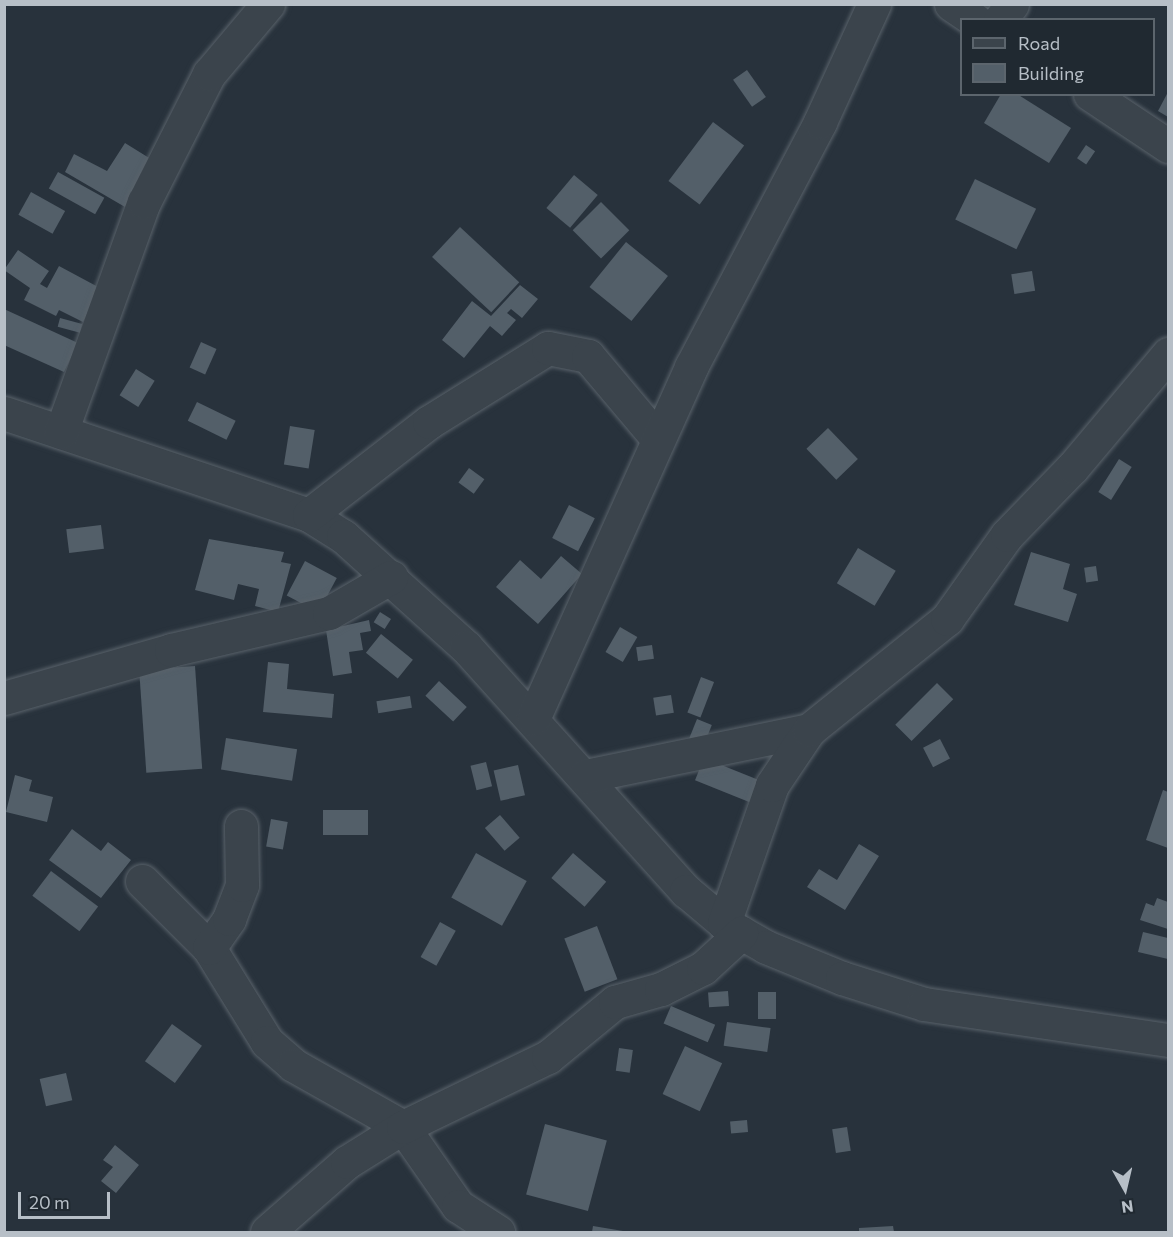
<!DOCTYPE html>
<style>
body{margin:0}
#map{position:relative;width:1173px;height:1237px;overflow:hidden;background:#28323c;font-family:Commissioner,sans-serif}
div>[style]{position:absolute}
.building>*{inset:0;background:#535f69;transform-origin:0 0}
.roads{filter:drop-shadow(0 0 2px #59626a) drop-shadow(0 0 2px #59626a)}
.minor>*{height:33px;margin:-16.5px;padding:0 16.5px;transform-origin:16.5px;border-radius:16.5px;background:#3b444c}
span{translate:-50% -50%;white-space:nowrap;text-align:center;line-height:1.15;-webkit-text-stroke:5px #202931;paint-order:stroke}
.frame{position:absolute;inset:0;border:6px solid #b7bfc7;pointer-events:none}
.legend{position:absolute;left:960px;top:18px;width:195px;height:78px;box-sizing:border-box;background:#202931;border:2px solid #5c656d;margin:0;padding:8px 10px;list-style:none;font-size:18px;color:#b7bfc7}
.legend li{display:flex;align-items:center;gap:12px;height:30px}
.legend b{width:30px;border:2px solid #5c656d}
.north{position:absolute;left:1095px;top:1159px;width:60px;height:60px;-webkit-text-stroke:4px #202931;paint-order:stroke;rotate:172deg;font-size:16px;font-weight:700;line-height:24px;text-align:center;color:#b7bfc7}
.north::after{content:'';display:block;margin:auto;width:21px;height:27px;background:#b7bfc7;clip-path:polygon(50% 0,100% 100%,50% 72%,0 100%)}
.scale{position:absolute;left:18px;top:1192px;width:92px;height:27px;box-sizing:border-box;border:3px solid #b7bfc7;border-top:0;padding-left:8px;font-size:18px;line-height:21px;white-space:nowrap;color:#b7bfc7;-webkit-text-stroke:4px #202931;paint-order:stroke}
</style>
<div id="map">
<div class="building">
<i style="left:747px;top:70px;width:33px;height:17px;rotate:55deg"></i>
<i style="clip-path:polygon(1168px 92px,1168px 117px,1158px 111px)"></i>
<i style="clip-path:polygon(1001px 94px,1017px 94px,1071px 128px,1049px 163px,984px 123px)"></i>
<i style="left:713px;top:122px;width:39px;height:74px;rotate:37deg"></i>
<i style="clip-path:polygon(125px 143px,154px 161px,125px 207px,65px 172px,74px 154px,107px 171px)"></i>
<i style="left:1086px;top:145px;width:11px;height:16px;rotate:34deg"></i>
<i style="left:58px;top:172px;width:53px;height:19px;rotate:29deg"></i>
<i style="left:574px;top:175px;width:31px;height:43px;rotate:40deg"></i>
<i style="left:975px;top:179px;width:68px;height:45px;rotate:26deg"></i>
<i style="left:31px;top:192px;width:39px;height:26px;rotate:29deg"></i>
<i style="left:601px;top:202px;width:40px;height:40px;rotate:45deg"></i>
<i style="left:460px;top:227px;width:81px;height:41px;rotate:43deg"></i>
<i style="left:626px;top:242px;width:54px;height:58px;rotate:39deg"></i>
<i style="clip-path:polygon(18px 250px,49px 271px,40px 284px,47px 288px,59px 266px,100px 288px,83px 322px,59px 310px,56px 316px,24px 300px,30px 288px,4px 270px)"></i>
<i style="left:1032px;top:271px;width:20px;height:21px;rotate:81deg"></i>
<i style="clip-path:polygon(520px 285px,538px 299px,522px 318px,511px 309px,507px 313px,516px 320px,502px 336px,490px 326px,464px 358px,442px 340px,472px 301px,491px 316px)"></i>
<i style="clip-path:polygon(4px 309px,78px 343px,64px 372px,4px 345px)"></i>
<i style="left:60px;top:318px;width:23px;height:9px;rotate:15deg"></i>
<i style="left:201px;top:342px;width:17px;height:28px;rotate:24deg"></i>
<i style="left:136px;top:369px;width:22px;height:31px;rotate:32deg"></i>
<i style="left:197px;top:402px;width:43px;height:21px;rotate:26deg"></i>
<i style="left:290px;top:426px;width:25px;height:39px;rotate:9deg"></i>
<i style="left:828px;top:428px;width:43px;height:30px;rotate:46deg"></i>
<i style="left:1119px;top:459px;width:15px;height:39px;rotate:32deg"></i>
<i style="left:469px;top:468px;width:19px;height:18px;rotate:36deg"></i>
<i style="left:569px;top:505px;width:29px;height:37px;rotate:27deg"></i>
<i style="left:101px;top:525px;width:24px;height:35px;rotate:83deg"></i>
<i style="clip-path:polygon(209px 539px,284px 552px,281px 562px,291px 564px,278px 612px,255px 606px,259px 589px,238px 584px,234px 600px,195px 590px)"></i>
<i style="left:858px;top:548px;width:44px;height:41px;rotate:31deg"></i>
<i style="clip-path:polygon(1031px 552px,1070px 564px,1063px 589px,1077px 594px,1068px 622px,1014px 605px)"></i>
<i style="clip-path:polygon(561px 556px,582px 574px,538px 624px,496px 587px,520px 560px,541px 579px)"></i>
<i style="left:305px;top:561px;width:36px;height:39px;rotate:28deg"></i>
<i style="left:1096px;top:566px;width:15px;height:12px;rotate:82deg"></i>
<i style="left:380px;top:612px;width:13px;height:12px;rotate:32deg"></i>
<i style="clip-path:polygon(369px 620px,371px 631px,360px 633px,363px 650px,349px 652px,352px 673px,333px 676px,326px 630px)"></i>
<i style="left:620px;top:627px;width:20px;height:29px;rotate:30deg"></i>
<i style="left:381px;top:634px;width:41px;height:24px;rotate:39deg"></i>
<i style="left:652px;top:645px;width:14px;height:16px;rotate:82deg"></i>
<i style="clip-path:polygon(268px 662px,289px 664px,287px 689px,334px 694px,332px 718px,263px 712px)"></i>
<i style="left:195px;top:666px;width:103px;height:56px;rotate:86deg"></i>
<i style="left:701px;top:677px;width:14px;height:38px;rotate:21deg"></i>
<i style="left:439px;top:681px;width:38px;height:20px;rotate:43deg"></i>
<i style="left:937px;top:683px;width:23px;height:59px;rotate:45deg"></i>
<i style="left:671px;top:695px;width:18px;height:18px;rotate:81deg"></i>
<i style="left:410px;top:696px;width:12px;height:34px;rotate:81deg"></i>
<i style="left:697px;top:719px;width:16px;height:22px;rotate:22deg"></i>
<i style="left:226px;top:738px;width:72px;height:32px;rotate:9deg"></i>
<i style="left:940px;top:739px;width:22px;height:19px;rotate:63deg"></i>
<i style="left:704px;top:758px;width:61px;height:24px;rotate:22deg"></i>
<i style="left:486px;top:762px;width:25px;height:16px;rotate:76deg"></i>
<i style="left:518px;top:765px;width:31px;height:25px;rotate:77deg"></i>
<i style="clip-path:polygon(15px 775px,32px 780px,29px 791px,53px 797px,47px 822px,6px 812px)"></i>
<i style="clip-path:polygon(1163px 790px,1168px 792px,1168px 848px,1146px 840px)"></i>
<i style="left:323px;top:810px;width:45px;height:25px"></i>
<i style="left:500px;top:815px;width:30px;height:20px;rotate:49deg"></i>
<i style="left:271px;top:819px;width:17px;height:28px;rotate:10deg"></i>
<i style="clip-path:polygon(72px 829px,101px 851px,108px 842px,131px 860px,101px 898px,49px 860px)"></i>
<i style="clip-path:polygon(859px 844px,879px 856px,845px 910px,807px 887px,819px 869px,837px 880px)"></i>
<i style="left:476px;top:853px;width:58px;height:51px;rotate:29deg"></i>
<i style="left:573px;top:853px;width:44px;height:33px;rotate:41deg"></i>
<i style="left:51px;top:871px;width:59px;height:31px;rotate:37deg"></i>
<i style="clip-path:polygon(1157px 898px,1168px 902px,1168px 929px,1140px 920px,1146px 903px,1154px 906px)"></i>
<i style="left:440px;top:922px;width:18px;height:40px;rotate:29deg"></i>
<i style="left:597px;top:926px;width:57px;height:35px;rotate:69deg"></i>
<i style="clip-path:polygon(1143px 932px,1168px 938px,1168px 959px,1138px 952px)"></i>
<i style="left:728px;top:991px;width:15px;height:20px;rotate:86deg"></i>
<i style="left:758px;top:992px;width:18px;height:27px"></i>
<i style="left:671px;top:1006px;width:48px;height:19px;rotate:23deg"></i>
<i style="left:727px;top:1022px;width:44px;height:24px;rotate:8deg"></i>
<i style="left:172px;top:1024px;width:37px;height:46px;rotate:36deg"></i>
<i style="left:685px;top:1046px;width:41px;height:53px;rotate:25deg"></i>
<i style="left:619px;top:1048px;width:14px;height:23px;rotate:8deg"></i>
<i style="left:66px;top:1073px;width:28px;height:27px;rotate:77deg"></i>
<i style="left:747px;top:1120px;width:12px;height:17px;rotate:85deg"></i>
<i style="left:545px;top:1124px;width:64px;height:73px;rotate:15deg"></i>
<i style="left:847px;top:1127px;width:24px;height:15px;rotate:81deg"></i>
<i style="clip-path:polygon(115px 1145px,139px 1165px,116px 1193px,101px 1181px,113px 1167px,103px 1160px)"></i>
<i style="clip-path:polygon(593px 1226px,623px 1231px,623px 1232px,592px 1232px)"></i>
<i style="clip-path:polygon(893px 1226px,894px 1232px,859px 1232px,859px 1228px)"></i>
</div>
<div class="roads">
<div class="minor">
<i style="left:951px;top:4px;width:29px;rotate:34deg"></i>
<i style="left:1000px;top:20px;width:20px;rotate:-53deg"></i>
<i style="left:1090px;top:94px;width:94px;rotate:33.7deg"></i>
<i style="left:4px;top:413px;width:322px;rotate:18.5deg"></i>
<i style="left:309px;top:515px;width:40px;rotate:32deg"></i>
<i style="left:343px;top:536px;width:166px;rotate:42.1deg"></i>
<i style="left:466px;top:647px;width:329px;rotate:48deg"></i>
<i style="left:686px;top:891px;width:50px;rotate:40.1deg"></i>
<i style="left:724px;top:923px;width:48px;rotate:29.7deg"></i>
<i style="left:766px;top:947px;width:82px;rotate:22.2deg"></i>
<i style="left:842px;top:978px;width:86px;rotate:17.6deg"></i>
<i style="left:924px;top:1004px;width:247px;rotate:8.4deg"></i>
<i style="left:61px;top:432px;width:245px;rotate:-70.2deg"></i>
<i style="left:144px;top:202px;width:144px;rotate:-63.1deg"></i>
<i style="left:209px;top:74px;width:92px;rotate:-49.9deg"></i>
<i style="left:309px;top:515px;width:152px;rotate:-37.8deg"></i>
<i style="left:429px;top:422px;width:140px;rotate:-31.9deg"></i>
<i style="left:548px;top:348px;width:41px;rotate:11.3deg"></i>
<i style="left:588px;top:356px;width:107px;rotate:49.9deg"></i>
<i style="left:4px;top:698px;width:174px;rotate:-16deg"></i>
<i style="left:171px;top:650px;width:162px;rotate:-13.2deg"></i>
<i style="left:329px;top:613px;width:72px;rotate:-30.1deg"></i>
<i style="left:533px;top:719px;width:386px;rotate:-65.8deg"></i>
<i style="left:691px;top:367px;width:277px;rotate:-62.2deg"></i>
<i style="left:820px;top:122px;width:130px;rotate:-65.4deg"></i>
<i style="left:585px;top:776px;width:229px;rotate:-11.6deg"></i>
<i style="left:142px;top:881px;width:95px;rotate:45deg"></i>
<i style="left:209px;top:948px;width:110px;rotate:58.3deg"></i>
<i style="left:267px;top:1042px;width:35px;rotate:41deg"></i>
<i style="left:293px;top:1065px;width:126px;rotate:29.4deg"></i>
<i style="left:403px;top:1127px;width:96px;rotate:55.2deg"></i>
<i style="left:458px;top:1206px;width:48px;rotate:33deg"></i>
<i style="left:724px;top:923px;width:146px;rotate:-70.8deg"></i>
<i style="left:772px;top:785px;width:66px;rotate:-56.1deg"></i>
<i style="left:809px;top:730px;width:177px;rotate:-38.8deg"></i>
<i style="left:947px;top:619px;width:103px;rotate:-54.5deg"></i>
<i style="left:1007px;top:535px;width:95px;rotate:-45.9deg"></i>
<i style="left:1073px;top:467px;width:148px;rotate:-49.9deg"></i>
<i style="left:209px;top:948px;width:35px;rotate:-55deg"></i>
<i style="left:229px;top:919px;width:36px;rotate:-69deg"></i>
<i style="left:242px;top:885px;width:59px;rotate:-91deg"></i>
<i style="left:267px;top:1232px;width:106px;rotate:-41.2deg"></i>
<i style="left:347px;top:1162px;width:66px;rotate:-32deg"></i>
<i style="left:403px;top:1127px;width:161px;rotate:-25.8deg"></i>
<i style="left:548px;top:1057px;width:87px;rotate:-39.4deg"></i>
<i style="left:615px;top:1002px;width:48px;rotate:-15.8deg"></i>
<i style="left:661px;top:989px;width:47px;rotate:-26.6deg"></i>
<i style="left:703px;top:968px;width:52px;rotate:-42.6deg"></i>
</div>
</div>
<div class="frame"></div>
<ul class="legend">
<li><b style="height:8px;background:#3b444c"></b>Road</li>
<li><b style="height:16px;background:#535f69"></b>Building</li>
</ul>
<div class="north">N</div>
<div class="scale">20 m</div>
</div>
